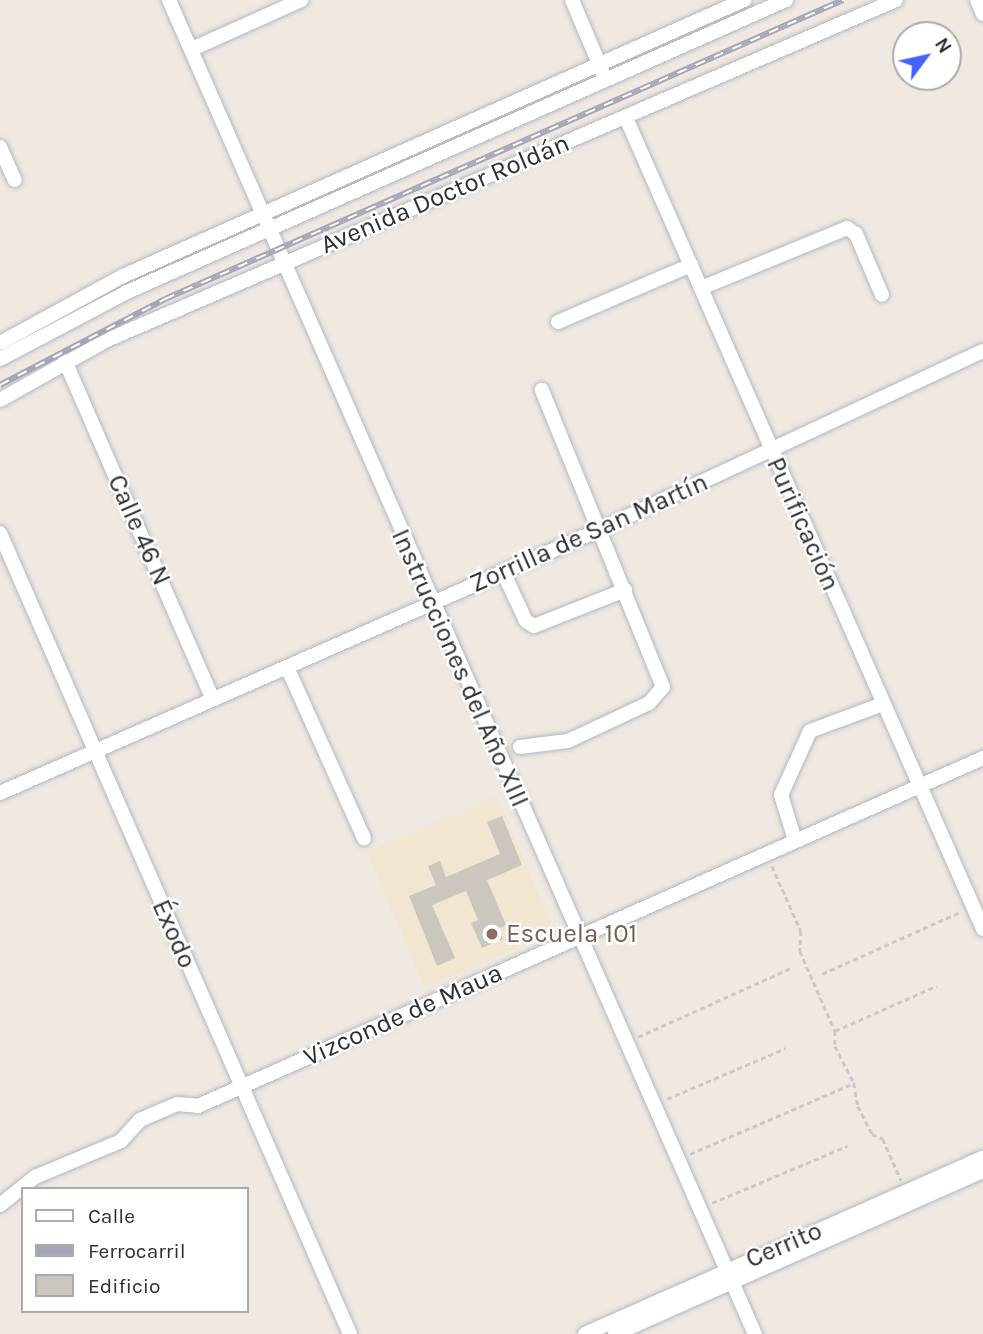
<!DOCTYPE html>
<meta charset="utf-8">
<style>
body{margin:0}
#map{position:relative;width:983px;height:1334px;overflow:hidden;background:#efe9e1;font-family:Karla,sans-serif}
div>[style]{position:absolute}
.education>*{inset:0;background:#f0e6d1;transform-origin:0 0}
.building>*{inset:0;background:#cbc7bf}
.path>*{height:2.5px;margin-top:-1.25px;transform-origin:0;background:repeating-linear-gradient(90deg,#c9c9c9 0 5px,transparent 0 8.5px)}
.roads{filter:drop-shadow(0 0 2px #b4b7c1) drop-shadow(0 0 2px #b4b7c1)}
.minor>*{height:14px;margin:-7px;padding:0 7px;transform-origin:7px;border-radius:7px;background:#fff}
.rail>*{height:6px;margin-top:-3px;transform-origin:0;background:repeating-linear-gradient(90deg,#fff 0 10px,#a3a6b8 0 20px);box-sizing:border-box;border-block:2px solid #a3a6b8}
.dots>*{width:19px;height:19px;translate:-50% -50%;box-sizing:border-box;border:4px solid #fff;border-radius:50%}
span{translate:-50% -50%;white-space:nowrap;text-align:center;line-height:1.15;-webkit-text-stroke:5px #fff;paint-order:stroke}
.street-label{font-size:26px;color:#2e2e2e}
.education-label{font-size:26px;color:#785e54}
.left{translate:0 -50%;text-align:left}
.legend{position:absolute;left:21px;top:1187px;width:228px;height:126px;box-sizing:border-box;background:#fff;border:2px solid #ababab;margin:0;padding:9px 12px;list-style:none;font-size:21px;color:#2e2e2e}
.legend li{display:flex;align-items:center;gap:14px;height:35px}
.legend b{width:35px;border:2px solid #ababab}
.north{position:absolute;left:892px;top:21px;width:70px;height:70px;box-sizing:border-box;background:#fff;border:2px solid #ababab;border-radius:50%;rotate:57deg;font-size:19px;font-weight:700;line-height:28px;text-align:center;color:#2e2e2e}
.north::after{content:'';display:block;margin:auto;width:24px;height:32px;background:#4264fb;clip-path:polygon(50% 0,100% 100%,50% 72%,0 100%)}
</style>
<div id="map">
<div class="education">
<i style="left:497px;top:797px;width:147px;height:141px;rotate:67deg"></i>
</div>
<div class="building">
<i style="clip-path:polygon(502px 816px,522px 865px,487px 880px,506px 925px,498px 929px,503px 939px,482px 948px,471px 923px,478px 920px,466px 891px,432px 905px,455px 958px,437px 966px,409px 896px,436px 885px,428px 866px,440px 861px,446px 877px,500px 854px,487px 822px)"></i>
</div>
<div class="path">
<i style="left:772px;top:866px;width:71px;rotate:66deg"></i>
<i style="left:801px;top:931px;width:20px;rotate:93deg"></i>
<i style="left:800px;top:951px;width:87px;rotate:66.4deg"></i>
<i style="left:835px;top:1031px;width:15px;rotate:90deg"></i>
<i style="left:835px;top:1046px;width:42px;rotate:62.8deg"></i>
<i style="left:854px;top:1083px;width:23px;rotate:80deg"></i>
<i style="left:858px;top:1106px;width:31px;rotate:63deg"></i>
<i style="left:872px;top:1134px;width:12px;rotate:24deg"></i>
<i style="left:883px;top:1139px;width:45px;rotate:66.3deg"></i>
<i style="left:822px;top:974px;width:151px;rotate:-24.2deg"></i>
<i style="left:835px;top:1031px;width:111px;rotate:-24deg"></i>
<i style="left:638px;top:1037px;width:168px;rotate:-24.3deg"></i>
<i style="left:667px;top:1099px;width:129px;rotate:-23.2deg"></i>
<i style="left:690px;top:1154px;width:179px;rotate:-23.4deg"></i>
<i style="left:712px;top:1203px;width:147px;rotate:-22.9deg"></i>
</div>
<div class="roads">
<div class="minor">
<i style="left:169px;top:0;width:1457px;rotate:66.29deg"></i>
<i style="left:572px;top:0;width:79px;rotate:67deg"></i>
<i style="left:977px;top:0;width:15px;rotate:67deg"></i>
<i style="left:192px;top:49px;width:120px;rotate:-24.2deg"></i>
<i style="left:626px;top:118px;width:886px;rotate:66.24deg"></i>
<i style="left:0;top:147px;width:36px;rotate:66deg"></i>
<i style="left:701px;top:288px;width:158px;rotate:-22.3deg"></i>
<i style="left:847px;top:228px;width:11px;rotate:34deg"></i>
<i style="left:856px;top:234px;width:66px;rotate:66.9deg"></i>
<i style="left:558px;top:322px;width:145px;rotate:-23.2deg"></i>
<i style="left:0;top:343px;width:140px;rotate:-28.6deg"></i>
<i style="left:123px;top:276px;width:680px;rotate:-23.96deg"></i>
<i style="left:0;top:359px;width:144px;rotate:-27.8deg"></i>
<i style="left:127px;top:292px;width:721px;rotate:-23.9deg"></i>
<i style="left:65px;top:361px;width:369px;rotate:66.4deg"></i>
<i style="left:0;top:400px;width:123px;rotate:-29.3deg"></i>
<i style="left:107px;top:340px;width:859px;rotate:-23.31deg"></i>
<i style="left:0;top:533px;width:874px;rotate:66.4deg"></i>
<i style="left:503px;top:572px;width:54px;rotate:64.9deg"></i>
<i style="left:526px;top:621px;width:9px;rotate:32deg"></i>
<i style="left:534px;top:626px;width:98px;rotate:-21.6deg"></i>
<i style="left:287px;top:667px;width:188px;rotate:65.8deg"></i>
<i style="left:520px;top:747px;width:48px;rotate:-7.1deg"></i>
<i style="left:568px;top:741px;width:89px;rotate:-25.1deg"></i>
<i style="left:649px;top:703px;width:21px;rotate:-49deg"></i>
<i style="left:663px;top:687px;width:321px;rotate:-112.2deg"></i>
<i style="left:0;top:793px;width:656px;rotate:-23.71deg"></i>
<i style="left:601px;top:529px;width:421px;rotate:-25deg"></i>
<i style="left:795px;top:840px;width:47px;rotate:-107.3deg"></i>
<i style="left:781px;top:795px;width:70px;rotate:-65.6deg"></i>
<i style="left:810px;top:731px;width:78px;rotate:-20.3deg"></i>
<i style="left:0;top:1205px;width:45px;rotate:-38.7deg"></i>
<i style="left:35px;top:1177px;width:93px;rotate:-22.7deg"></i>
<i style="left:121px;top:1141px;width:28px;rotate:-48deg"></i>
<i style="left:140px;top:1120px;width:40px;rotate:-23.4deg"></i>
<i style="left:177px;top:1104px;width:21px;rotate:5deg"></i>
<i style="left:198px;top:1106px;width:859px;rotate:-23.91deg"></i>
<i style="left:585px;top:1334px;width:435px;rotate:-23.9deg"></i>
<i style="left:615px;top:1334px;width:402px;rotate:-23.9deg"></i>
</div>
</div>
<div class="rail">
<i style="left:0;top:385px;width:186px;rotate:-27.5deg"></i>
<i style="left:165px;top:299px;width:741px;rotate:-23.8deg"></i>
</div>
<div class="dots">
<i style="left:492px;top:934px;background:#8d6e63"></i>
</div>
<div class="street-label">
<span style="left:445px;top:194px;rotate:-23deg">Avenida Doctor Roldán</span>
<span style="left:803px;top:524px;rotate:66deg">Purificación</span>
<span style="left:139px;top:530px;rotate:66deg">Calle 46 N</span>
<span style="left:589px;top:533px;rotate:-24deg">Zorrilla de San Martín</span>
<span style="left:460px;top:668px;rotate:66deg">Instrucciones del Año XIII</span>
<span style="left:174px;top:934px;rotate:66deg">Éxodo</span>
<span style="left:403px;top:1015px;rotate:-24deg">Vizconde de Maua</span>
<span style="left:784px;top:1245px;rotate:-23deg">Cerrito</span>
</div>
<div class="education-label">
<span class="left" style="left:506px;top:934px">Escuela 101</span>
</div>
<ul class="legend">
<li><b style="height:9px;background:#fff"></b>Calle</li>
<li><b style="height:9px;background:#a3a6b8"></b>Ferrocarril</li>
<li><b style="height:19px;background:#cbc7bf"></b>Edificio</li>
</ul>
<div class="north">N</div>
</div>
